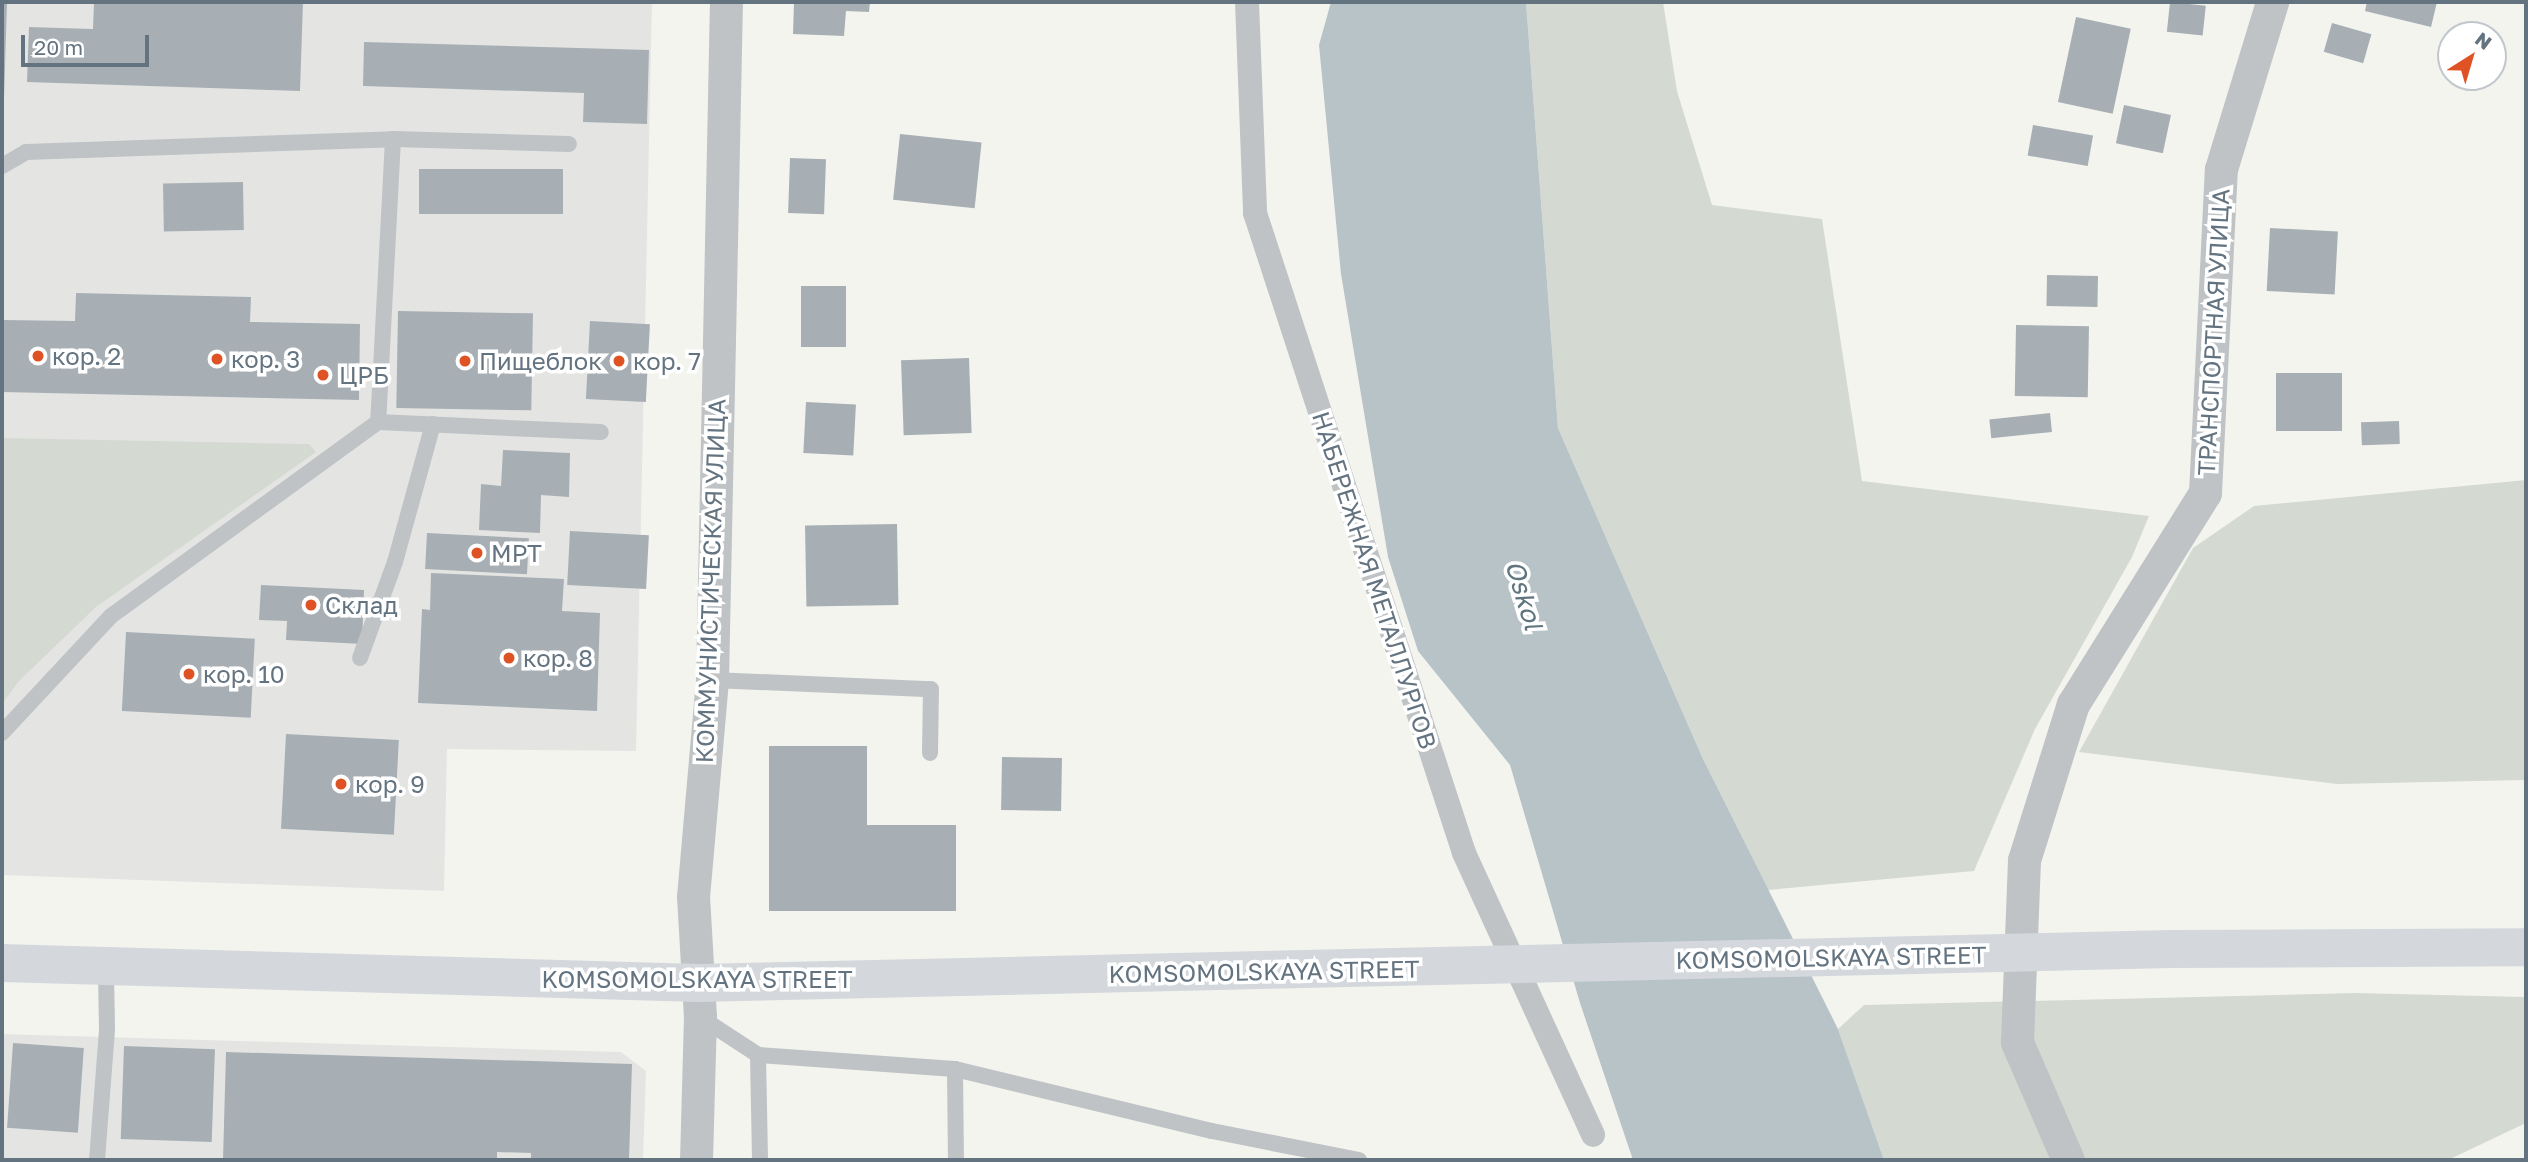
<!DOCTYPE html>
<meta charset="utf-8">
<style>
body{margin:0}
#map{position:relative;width:2528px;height:1162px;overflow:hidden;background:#f4f4ef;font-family:"Golos Text",sans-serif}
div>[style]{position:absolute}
.built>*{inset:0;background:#e4e5e3}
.green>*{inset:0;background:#d4dad1}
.water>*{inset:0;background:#b7c3c7}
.building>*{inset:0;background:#a7afb4;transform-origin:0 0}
.service>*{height:16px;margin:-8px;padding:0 8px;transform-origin:8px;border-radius:8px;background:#bfc3c6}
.pedestrian>*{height:24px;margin:-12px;padding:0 12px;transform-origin:12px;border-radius:12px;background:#bfc3c6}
.minor>*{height:33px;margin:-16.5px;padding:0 16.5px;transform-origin:16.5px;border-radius:16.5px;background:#bfc3c6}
.primary>*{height:38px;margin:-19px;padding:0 19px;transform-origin:19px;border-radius:19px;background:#d4d8dc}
.dots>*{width:19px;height:19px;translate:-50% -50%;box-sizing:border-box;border:4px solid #fff;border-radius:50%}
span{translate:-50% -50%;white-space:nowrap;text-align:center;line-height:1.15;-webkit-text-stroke:7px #fff;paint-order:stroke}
.street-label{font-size:24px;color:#637380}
.poi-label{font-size:24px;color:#637380}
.left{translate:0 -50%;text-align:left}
.water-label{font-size:26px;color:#5f757e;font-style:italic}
.frame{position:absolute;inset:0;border:4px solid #637380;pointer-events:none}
.north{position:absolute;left:2437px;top:21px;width:70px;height:70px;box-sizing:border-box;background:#fff;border:2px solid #c1c7cc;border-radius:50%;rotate:37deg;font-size:19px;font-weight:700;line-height:28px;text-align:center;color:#637380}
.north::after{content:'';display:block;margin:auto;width:24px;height:32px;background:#df5224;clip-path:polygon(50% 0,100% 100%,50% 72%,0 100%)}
.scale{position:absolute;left:21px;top:35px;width:128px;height:32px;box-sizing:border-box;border:4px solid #637380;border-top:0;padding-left:9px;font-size:21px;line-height:24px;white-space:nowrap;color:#637380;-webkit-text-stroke:5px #fff;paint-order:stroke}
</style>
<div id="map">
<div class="built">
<i style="clip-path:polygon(2px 2px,652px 2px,636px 751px,447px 749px,444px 891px,2px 875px)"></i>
<i style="clip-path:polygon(2px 1034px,621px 1052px,646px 1071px,643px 1160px,2px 1160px)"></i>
</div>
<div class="green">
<i style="clip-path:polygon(1526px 2px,1663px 2px,1677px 91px,1712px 205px,1822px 219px,1862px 481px,2149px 516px,2132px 557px,2035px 729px,1974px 871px,1768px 890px,1703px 759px,1558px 428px)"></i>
<i style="clip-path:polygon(2px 438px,309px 444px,316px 452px,96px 607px,19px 681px,2px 704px)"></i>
<i style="clip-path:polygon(2526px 480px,2526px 780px,2337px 784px,2079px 752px,2193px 548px,2254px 506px)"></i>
<i style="clip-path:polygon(2356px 993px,2526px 997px,2526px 1123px,2448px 1160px,1884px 1160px,1838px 1029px,1864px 1005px)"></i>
</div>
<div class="water">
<i style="clip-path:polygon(1331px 2px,1526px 2px,1558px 428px,1703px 759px,1838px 1029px,1884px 1160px,1633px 1160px,1580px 1003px,1510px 765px,1418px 651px,1388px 557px,1341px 274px,1319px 45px)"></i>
</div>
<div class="building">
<i style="clip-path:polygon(2px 2px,7px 2px,4px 99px,2px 99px)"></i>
<i style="clip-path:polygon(94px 2px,303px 2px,300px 91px,27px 82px,29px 27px,93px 29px)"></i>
<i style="clip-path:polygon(794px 2px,870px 2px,869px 12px,846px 11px,844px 36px,793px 34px)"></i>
<i style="left:2170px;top:2px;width:36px;height:30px;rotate:6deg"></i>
<i style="clip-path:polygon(2367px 2px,2437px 2px,2431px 27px,2365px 11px)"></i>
<i style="left:2076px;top:17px;width:56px;height:87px;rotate:12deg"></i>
<i style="left:2332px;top:23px;width:41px;height:30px;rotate:16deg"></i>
<i style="clip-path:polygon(364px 42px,649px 50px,647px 124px,583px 122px,584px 93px,363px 86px)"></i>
<i style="left:2124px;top:105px;width:48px;height:39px;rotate:12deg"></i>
<i style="left:2033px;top:125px;width:61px;height:31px;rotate:10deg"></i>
<i style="left:900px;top:134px;width:82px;height:66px;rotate:6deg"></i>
<i style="left:790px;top:158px;width:36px;height:55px;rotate:2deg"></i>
<i style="left:419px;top:169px;width:144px;height:45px"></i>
<i style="left:243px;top:182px;width:48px;height:80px;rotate:89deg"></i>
<i style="left:2270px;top:228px;width:68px;height:63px;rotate:3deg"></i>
<i style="left:2047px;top:275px;width:51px;height:31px;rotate:1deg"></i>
<i style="left:801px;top:286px;width:45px;height:61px"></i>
<i style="clip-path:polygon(76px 293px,251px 297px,250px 322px,360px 324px,359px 400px,2px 392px,2px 320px,75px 321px)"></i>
<i style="left:398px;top:311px;width:135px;height:97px;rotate:1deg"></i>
<i style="left:590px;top:321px;width:60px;height:78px;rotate:3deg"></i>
<i style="left:2016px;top:325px;width:73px;height:71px;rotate:1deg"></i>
<i style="left:969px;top:358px;width:75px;height:68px;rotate:88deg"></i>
<i style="left:2276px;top:373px;width:66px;height:58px"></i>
<i style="left:806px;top:402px;width:50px;height:51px;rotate:3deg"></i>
<i style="left:2050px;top:413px;width:19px;height:61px;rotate:84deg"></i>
<i style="left:2399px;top:421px;width:23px;height:38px;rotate:88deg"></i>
<i style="clip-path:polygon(503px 450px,570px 453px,569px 497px,541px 495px,540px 533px,479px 530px,481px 484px,501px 486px)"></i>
<i style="left:897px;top:524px;width:81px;height:92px;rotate:89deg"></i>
<i style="left:570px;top:531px;width:79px;height:54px;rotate:3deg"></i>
<i style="left:427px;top:533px;width:102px;height:36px;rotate:3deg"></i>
<i style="clip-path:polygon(431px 573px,564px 579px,562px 611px,600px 613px,597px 711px,418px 703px,422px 609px,430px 610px)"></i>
<i style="clip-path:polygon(261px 585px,364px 590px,362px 644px,286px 640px,287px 621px,259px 620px)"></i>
<i style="left:126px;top:632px;width:129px;height:79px;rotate:3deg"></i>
<i style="left:286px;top:734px;width:113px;height:95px;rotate:3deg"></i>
<i style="clip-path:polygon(769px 746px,867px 746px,867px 825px,956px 825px,956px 911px,769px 911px)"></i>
<i style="left:1002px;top:757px;width:60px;height:53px;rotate:1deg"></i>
<i style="left:13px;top:1043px;width:71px;height:85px;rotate:4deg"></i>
<i style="left:124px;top:1046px;width:91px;height:93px;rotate:2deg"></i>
<i style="clip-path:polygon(226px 1052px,632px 1064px,629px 1160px,531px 1160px,531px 1153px,497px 1152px,497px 1160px,223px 1160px)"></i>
</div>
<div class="service">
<i style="left:393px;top:139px;width:176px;rotate:1.6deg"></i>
<i style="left:2px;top:166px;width:28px;rotate:-30deg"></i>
<i style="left:26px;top:152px;width:367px;rotate:-2deg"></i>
<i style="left:393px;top:139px;width:283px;rotate:93deg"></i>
<i style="left:378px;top:422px;width:330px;rotate:144deg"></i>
<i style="left:111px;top:616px;width:160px;rotate:133deg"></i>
<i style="left:378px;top:422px;width:223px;rotate:2.6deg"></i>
<i style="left:360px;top:658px;width:102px;rotate:-70deg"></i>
<i style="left:395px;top:562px;width:143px;rotate:-74.6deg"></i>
<i style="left:712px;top:680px;width:219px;rotate:2.4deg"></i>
<i style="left:931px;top:689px;width:64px;rotate:90.9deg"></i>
<i style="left:700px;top:1017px;width:69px;rotate:33.2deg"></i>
<i style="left:758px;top:1055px;width:197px;rotate:4.1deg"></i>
<i style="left:955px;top:1069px;width:264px;rotate:13.6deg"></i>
<i style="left:1212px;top:1131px;width:150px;rotate:11.2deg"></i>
<i style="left:758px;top:1055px;width:105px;rotate:88.9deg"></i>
<i style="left:955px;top:1069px;width:91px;rotate:89.4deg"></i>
<i style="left:97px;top:1160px;width:131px;rotate:-85.6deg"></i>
<i style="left:107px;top:1029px;width:60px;rotate:-91deg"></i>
</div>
<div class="pedestrian">
<i style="left:1247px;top:2px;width:211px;rotate:87.8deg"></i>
<i style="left:1255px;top:213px;width:673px;rotate:71.91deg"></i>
<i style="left:1464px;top:853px;width:310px;rotate:65.4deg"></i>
</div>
<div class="minor">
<i style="left:696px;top:1160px;width:143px;rotate:-88.4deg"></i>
<i style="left:700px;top:1017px;width:120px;rotate:-93.3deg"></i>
<i style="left:693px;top:897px;width:218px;rotate:-85deg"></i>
<i style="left:712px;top:680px;width:678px;rotate:-88.82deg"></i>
<i style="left:2068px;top:1160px;width:129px;rotate:-113.4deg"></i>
<i style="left:2017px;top:1042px;width:182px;rotate:-87.8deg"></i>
<i style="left:2024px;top:860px;width:164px;rotate:-72.6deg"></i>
<i style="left:2073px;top:704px;width:249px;rotate:-58deg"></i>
<i style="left:2205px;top:493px;width:324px;rotate:-87.2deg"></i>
<i style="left:2221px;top:169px;width:175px;rotate:-73deg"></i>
</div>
<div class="primary">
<i style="left:2px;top:963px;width:697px;rotate:1.64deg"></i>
<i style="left:699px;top:983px;width:1472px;rotate:-1.32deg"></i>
<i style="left:2171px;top:949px;width:355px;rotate:-0.3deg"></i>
</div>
<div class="dots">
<i style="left:38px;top:356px;background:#df5224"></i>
<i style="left:217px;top:359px;background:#df5224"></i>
<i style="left:465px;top:361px;background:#df5224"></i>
<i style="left:619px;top:361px;background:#df5224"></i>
<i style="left:323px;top:375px;background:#df5224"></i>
<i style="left:477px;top:553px;background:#df5224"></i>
<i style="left:311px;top:605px;background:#df5224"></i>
<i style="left:509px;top:658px;background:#df5224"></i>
<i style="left:189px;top:674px;background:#df5224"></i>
<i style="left:341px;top:784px;background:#df5224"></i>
</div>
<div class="street-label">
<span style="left:2213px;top:332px;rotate:-87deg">ТРАНСПОРТНАЯ УЛИЦА</span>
<span style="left:1375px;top:580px;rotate:72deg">НАБЕРЕЖНАЯ МЕТАЛЛУРГОВ</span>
<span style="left:710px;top:581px;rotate:-88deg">КОММУНИСТИЧЕСКАЯ УЛИЦА</span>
<span style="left:1831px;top:957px;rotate:-1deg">KOMSOMOLSKAYA STREET</span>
<span style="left:1264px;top:971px;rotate:-1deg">KOMSOMOLSKAYA STREET</span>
<span style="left:697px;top:979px">KOMSOMOLSKAYA STREET</span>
</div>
<div class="poi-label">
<span class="left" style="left:52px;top:356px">кор. 2</span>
<span class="left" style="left:231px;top:359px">кор. 3</span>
<span class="left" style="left:479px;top:361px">Пищеблок</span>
<span class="left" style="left:633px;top:361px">кор. 7</span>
<span class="left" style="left:339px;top:375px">ЦРБ</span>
<span class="left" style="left:491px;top:553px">МРТ</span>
<span class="left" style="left:325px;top:605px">Склад</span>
<span class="left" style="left:523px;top:658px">кор. 8</span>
<span class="left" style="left:203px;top:674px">кор. 10</span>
<span class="left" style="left:355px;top:784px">кор. 9</span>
</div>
<div class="water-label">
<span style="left:1524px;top:595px;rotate:73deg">Oskol</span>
</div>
<div class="frame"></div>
<div class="north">N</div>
<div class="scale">20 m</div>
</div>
